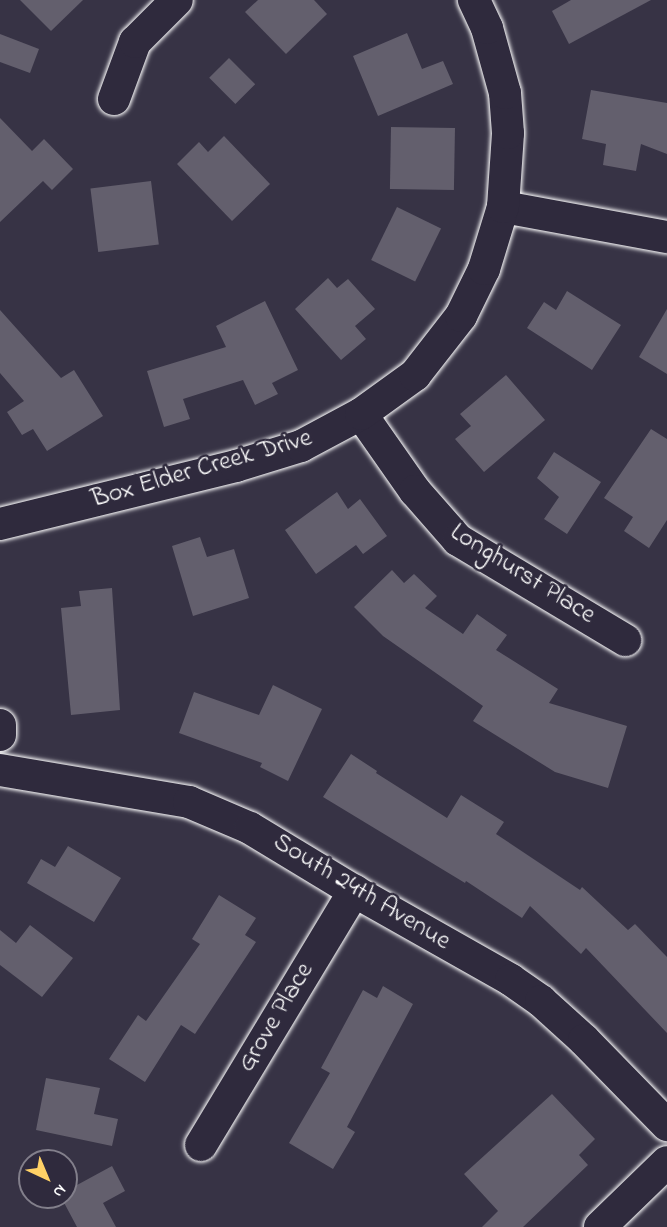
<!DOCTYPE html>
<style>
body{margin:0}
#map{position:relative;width:667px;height:1227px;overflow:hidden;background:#373345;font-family:"Indie Flower",sans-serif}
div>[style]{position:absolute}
.building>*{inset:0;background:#635f6d;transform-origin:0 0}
.roads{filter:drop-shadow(0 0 2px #fff) drop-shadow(0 0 2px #fff)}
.minor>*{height:32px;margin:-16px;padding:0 16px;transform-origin:16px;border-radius:16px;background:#2f2a3d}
span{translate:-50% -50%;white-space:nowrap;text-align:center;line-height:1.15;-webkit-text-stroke:5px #2f2a3d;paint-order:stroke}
.street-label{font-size:26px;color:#fff}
.north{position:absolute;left:18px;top:1149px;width:60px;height:60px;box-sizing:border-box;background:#2f2a3d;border:2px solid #827f8b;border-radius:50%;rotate:136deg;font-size:16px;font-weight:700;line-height:24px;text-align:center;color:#fff}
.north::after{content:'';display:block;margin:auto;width:21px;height:27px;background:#ffd166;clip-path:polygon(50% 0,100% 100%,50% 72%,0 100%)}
</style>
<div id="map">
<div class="building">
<i style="clip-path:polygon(20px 0,83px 0,51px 31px)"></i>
<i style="clip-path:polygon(258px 0,314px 0,327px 14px,286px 54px,245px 12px)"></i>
<i style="clip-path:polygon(571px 0,651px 0,569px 44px,552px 11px)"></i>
<i style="clip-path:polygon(407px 33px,422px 69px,443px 61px,453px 84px,378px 116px,353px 56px)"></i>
<i style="clip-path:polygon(0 34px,39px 49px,30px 73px,0 62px)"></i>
<i style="left:229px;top:58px;width:37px;height:28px;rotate:45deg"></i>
<i style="clip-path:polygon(591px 90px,667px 103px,667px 154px,641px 144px,636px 171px,603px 165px,606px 144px,582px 139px)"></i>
<i style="clip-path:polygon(0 118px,32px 151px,44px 139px,73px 169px,52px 190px,43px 181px,0 222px)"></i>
<i style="left:391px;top:127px;width:64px;height:62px;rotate:1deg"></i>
<i style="clip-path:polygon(224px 136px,270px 184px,232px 221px,177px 164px,199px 142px,208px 152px)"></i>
<i style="left:151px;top:181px;width:64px;height:61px;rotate:83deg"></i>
<i style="left:397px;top:207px;width:49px;height:59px;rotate:26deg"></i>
<i style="clip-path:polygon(328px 278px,337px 288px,348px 279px,375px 309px,355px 326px,366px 339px,341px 360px,295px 309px)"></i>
<i style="clip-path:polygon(567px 291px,621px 325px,592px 370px,527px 328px,544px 302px,556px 310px)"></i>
<i style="clip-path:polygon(265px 301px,298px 370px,272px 383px,278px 394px,255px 405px,243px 380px,183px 399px,190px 419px,164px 427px,147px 371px,226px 347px,216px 326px)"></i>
<i style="clip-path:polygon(667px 309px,667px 374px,639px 357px)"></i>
<i style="clip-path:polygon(0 310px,61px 378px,74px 370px,103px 416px,47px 451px,33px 429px,22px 435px,7px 412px,24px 401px,0 373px)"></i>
<i style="clip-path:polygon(506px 375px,545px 420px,484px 472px,455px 439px,471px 426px,460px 414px)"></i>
<i style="clip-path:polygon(651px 429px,667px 439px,667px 520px,649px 548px,624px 531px,633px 517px,604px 498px)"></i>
<i style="clip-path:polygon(554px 452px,601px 482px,567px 534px,544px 519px,559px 497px,537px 478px)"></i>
<i style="clip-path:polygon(337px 492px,348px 509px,360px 499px,387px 536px,363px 554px,356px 545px,316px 574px,285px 530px)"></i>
<i style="clip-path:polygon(200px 537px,207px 557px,234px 549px,249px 598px,193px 616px,172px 546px)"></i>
<i style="clip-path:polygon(392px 570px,404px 583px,414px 574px,437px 596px,425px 608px,463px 634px,477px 614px,507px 635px,496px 650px,558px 689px,549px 703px,627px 726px,608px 788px,555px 772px,473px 721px,483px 706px,383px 636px,354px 607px)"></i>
<i style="clip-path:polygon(112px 588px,120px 710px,71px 715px,61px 608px,81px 606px,79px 591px)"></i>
<i style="clip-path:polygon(273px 685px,322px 709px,288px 781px,260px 767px,262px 763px,179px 733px,194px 692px,259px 715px)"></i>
<i style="clip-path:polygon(351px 754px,377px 771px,376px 773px,447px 818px,461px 795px,504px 822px,496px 834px,580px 890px,582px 887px,628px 930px,635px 924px,667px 957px,667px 1033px,586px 948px,581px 954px,530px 906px,522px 918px,466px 881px,465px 883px,323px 797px)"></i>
<i style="clip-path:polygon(68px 846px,121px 878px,94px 922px,27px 883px,41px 859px,55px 867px)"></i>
<i style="clip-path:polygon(219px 895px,256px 918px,245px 935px,256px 942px,195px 1034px,181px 1025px,145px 1082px,109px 1059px,138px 1015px,146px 1021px,200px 944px,192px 939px)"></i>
<i style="clip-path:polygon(30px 925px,73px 958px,42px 997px,0 965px,0 930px,16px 943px)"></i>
<i style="clip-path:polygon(383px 986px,413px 1004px,347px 1127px,355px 1132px,333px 1169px,289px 1143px,330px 1073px,321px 1068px,363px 990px,377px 998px)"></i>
<i style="clip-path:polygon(46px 1078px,100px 1088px,94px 1114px,118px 1119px,112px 1146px,36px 1130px)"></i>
<i style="clip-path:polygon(552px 1094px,595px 1139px,579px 1155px,588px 1165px,523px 1227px,482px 1227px,498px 1211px,464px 1174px)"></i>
<i style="clip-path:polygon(112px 1166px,125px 1191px,103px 1203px,116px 1227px,77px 1227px,61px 1197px,66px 1197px,66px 1191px)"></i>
</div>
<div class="roads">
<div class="minor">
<i style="left:114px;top:99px;width:61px;rotate:-69.8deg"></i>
<i style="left:135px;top:42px;width:59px;rotate:-45deg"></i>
<i style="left:503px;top:207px;width:167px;rotate:10.4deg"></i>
<i style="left:361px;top:414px;width:94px;rotate:55deg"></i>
<i style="left:415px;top:491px;width:65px;rotate:48.7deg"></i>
<i style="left:458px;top:540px;width:195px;rotate:30.9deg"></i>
<i style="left:0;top:524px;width:243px;rotate:-13.8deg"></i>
<i style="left:236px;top:466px;width:68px;rotate:-17.1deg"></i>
<i style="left:301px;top:446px;width:68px;rotate:-28.1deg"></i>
<i style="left:361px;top:414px;width:67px;rotate:-35.8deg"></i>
<i style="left:415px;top:375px;width:75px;rotate:-52.1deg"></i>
<i style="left:461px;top:316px;width:52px;rotate:-63.9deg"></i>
<i style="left:484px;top:269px;width:65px;rotate:-73deg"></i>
<i style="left:503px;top:207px;width:74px;rotate:-86.1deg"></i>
<i style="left:508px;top:133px;width:40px;rotate:-94.3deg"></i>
<i style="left:505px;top:93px;width:67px;rotate:-105.5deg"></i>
<i style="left:487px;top:28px;width:31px;rotate:-115deg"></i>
<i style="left:0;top:725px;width:10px;rotate:90deg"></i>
<i style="left:0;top:770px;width:192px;rotate:9.6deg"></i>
<i style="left:189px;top:802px;width:66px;rotate:23.1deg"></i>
<i style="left:250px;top:828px;width:122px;rotate:31.2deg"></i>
<i style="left:354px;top:891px;width:180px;rotate:29.5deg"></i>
<i style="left:511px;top:980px;width:37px;rotate:35deg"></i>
<i style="left:541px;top:1001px;width:58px;rotate:42.2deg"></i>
<i style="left:584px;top:1040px;width:119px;rotate:45.7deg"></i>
<i style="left:201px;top:1145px;width:297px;rotate:-58.9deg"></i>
<i style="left:600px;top:1227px;width:93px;rotate:-44.1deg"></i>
</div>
</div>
<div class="street-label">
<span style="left:202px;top:470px;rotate:-16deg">Box Elder Creek Drive</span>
<span style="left:522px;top:575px;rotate:32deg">Longhurst Place</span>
<span style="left:361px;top:893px;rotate:31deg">South 24th Avenue</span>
<span style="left:277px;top:1018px;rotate:-59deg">Grove Place</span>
</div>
<div class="north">N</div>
</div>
